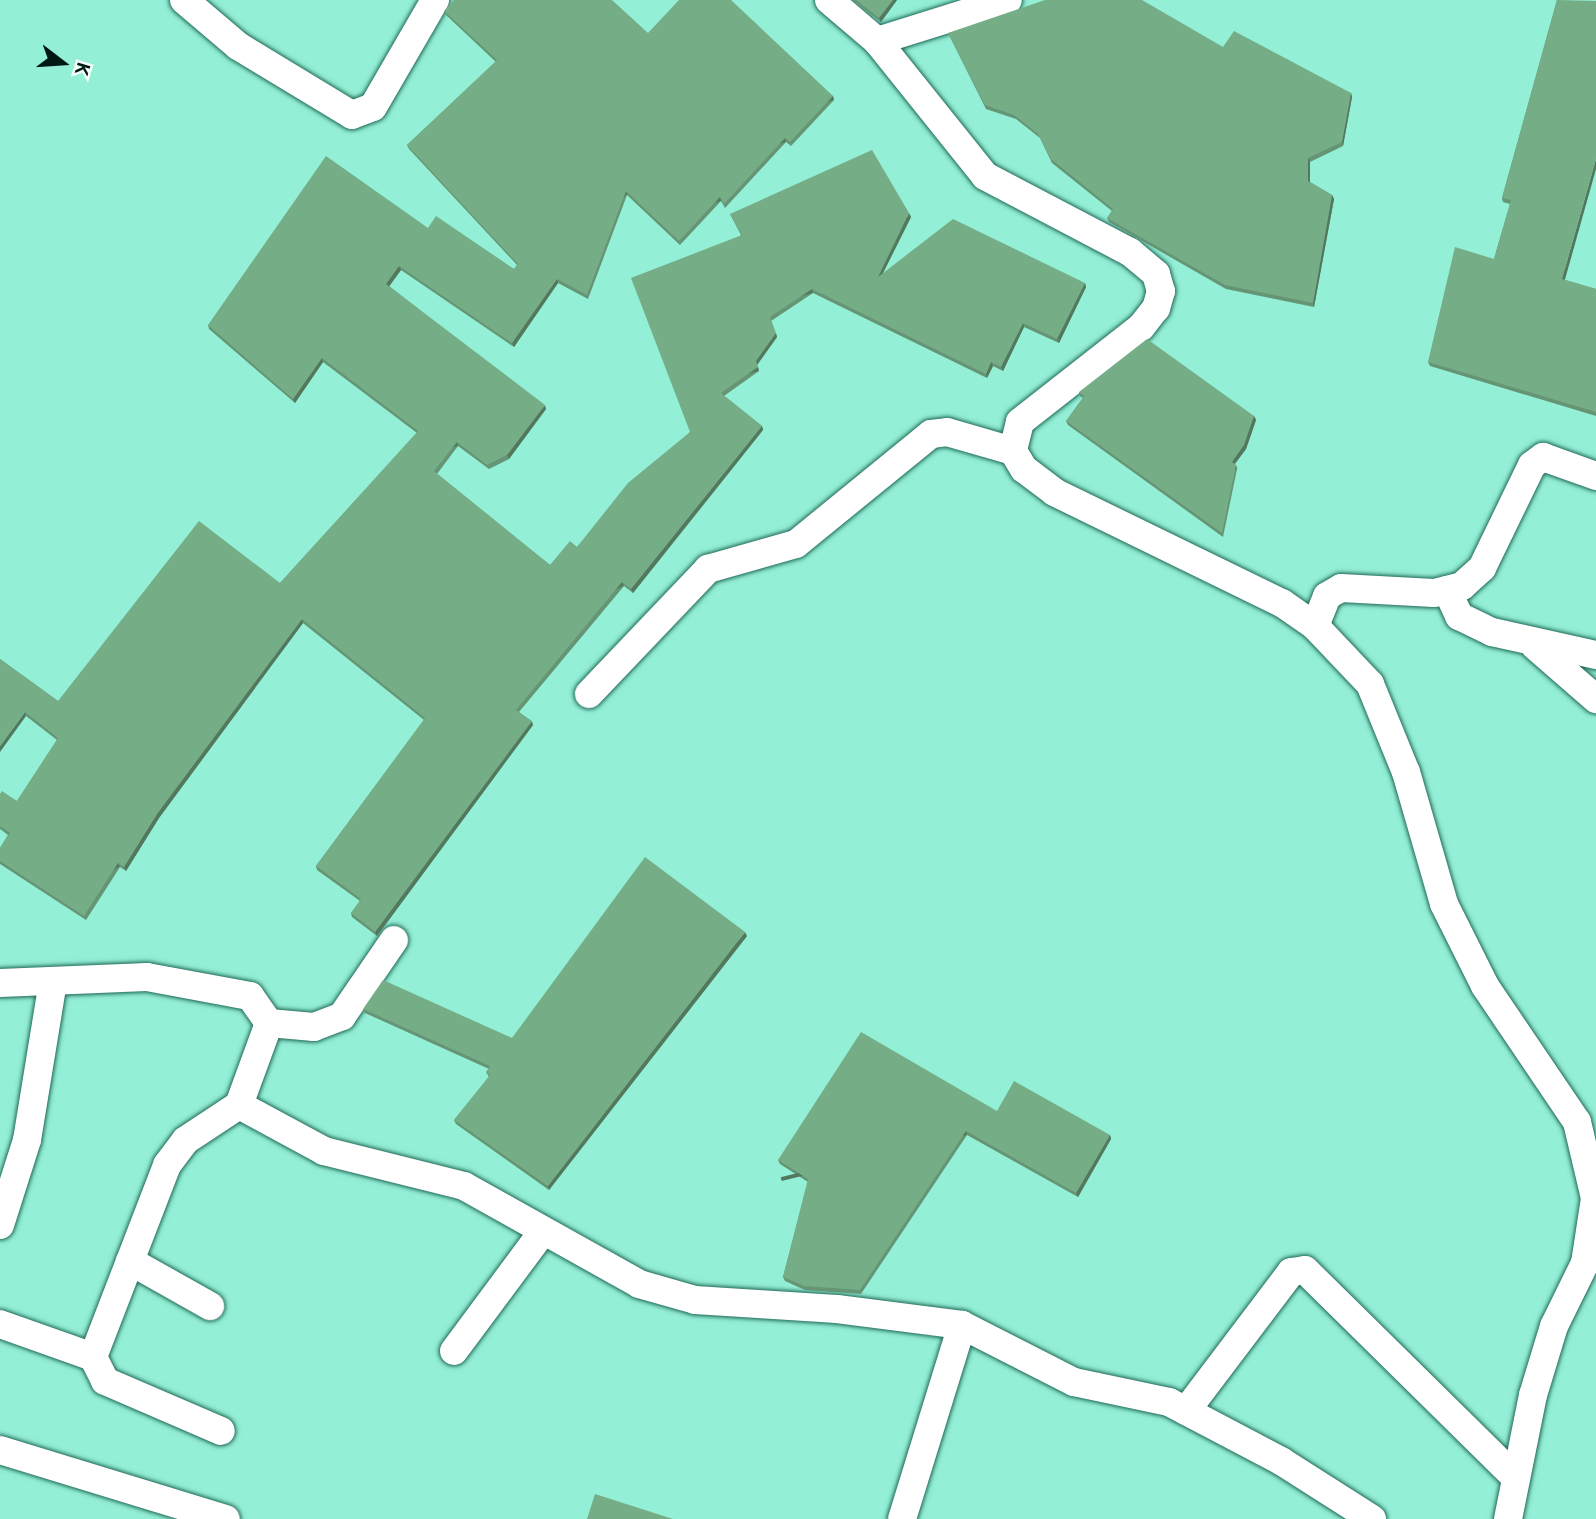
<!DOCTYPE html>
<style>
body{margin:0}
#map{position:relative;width:1596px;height:1519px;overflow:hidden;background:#93efd5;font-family:Ubuntu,sans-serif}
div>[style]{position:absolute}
.roads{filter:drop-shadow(0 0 2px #206958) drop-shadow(0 0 2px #206958)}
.minor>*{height:28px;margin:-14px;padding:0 14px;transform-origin:14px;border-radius:14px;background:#fff}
.wall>*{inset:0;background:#659574}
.shaded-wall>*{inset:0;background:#52795e;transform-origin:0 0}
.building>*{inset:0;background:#75ad87}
span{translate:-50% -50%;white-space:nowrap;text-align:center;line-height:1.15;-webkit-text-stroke:6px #f4fdfa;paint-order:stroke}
.north{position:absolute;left:28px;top:28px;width:70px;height:70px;-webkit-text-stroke:5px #f4fdfa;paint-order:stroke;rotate:107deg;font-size:19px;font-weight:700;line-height:28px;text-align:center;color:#001a13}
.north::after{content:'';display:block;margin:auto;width:24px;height:32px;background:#001a13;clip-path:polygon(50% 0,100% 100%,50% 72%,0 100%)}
</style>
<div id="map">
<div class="roads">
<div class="minor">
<i style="left:184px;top:0;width:71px;rotate:40.4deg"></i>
<i style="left:238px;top:46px;width:133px;rotate:31.2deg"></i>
<i style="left:352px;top:115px;width:22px;rotate:-21deg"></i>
<i style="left:373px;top:107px;width:124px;rotate:-59.9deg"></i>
<i style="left:829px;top:0;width:63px;rotate:40.5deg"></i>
<i style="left:877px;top:41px;width:137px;rotate:-17.4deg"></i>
<i style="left:877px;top:41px;width:173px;rotate:51.3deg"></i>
<i style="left:985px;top:176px;width:164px;rotate:27.7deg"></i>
<i style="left:1130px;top:252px;width:34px;rotate:40deg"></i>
<i style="left:1156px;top:274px;width:18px;rotate:74deg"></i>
<i style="left:1161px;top:291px;width:18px;rotate:106deg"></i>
<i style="left:1156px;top:308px;width:24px;rotate:128deg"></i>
<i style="left:1141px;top:327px;width:154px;rotate:141.9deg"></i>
<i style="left:1020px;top:422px;width:30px;rotate:104deg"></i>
<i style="left:1013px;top:451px;width:21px;rotate:59deg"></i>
<i style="left:1024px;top:469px;width:38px;rotate:37deg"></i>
<i style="left:1054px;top:492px;width:254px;rotate:26deg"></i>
<i style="left:1282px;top:603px;width:40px;rotate:34.9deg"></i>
<i style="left:1315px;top:626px;width:80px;rotate:46.5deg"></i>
<i style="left:1370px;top:684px;width:95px;rotate:67.8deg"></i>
<i style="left:1406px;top:772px;width:137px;rotate:73.9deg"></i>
<i style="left:1444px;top:904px;width:92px;rotate:63.4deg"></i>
<i style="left:1485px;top:986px;width:164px;rotate:55.9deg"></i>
<i style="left:1577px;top:1122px;width:78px;rotate:76.7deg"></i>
<i style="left:1595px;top:1198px;width:66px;rotate:98.7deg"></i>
<i style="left:1585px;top:1263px;width:70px;rotate:116.2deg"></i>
<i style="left:1554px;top:1326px;width:72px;rotate:106.9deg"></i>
<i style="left:1533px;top:1395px;width:126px;rotate:101.4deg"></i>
<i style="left:1447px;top:590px;width:29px;rotate:65deg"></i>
<i style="left:1459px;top:616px;width:37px;rotate:26deg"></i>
<i style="left:1492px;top:632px;width:107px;rotate:12.5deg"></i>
<i style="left:1315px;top:626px;width:32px;rotate:-68deg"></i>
<i style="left:1327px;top:596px;width:16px;rotate:-30deg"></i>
<i style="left:1341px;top:588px;width:93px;rotate:3.1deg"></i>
<i style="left:1434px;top:593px;width:29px;rotate:-14deg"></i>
<i style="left:1462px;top:586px;width:27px;rotate:-42deg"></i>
<i style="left:1482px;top:568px;width:114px;rotate:-64.1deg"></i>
<i style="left:1532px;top:465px;width:14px;rotate:-36deg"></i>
<i style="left:1543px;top:457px;width:56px;rotate:19.7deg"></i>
<i style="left:1535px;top:646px;width:81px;rotate:41deg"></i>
<i style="left:589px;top:694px;width:173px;rotate:-46.4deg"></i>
<i style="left:708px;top:569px;width:91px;rotate:-15.9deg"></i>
<i style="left:796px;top:544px;width:174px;rotate:-39.2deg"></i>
<i style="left:931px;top:434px;width:16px;rotate:-7deg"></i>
<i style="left:947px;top:432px;width:69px;rotate:16.1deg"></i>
<i style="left:0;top:983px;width:147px;rotate:-2.3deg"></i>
<i style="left:147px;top:977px;width:105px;rotate:10.5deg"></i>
<i style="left:250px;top:996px;width:33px;rotate:55deg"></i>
<i style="left:269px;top:1023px;width:87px;rotate:110.1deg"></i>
<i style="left:239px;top:1105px;width:97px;rotate:28.4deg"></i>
<i style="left:324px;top:1151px;width:144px;rotate:14deg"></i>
<i style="left:464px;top:1186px;width:201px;rotate:29.2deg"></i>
<i style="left:639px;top:1284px;width:58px;rotate:15.9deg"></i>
<i style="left:695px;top:1300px;width:142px;rotate:3.6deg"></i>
<i style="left:837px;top:1309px;width:126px;rotate:7.3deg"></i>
<i style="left:962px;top:1325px;width:126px;rotate:27deg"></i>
<i style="left:1074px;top:1382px;width:97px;rotate:11.9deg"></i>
<i style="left:1169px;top:1402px;width:127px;rotate:27.8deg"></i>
<i style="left:1281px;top:1461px;width:108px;rotate:32.5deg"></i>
<i style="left:269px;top:1023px;width:45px;rotate:5.1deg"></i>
<i style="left:314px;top:1027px;width:30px;rotate:-21deg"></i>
<i style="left:342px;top:1016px;width:92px;rotate:-55.6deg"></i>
<i style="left:0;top:1225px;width:89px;rotate:-72.4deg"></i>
<i style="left:27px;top:1140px;width:161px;rotate:-80.7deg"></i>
<i style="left:130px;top:1261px;width:92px;rotate:29.4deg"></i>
<i style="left:0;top:1324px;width:99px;rotate:19.5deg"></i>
<i style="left:93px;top:1357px;width:206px;rotate:-68.9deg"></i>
<i style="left:167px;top:1165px;width:31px;rotate:-53deg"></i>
<i style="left:186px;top:1140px;width:64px;rotate:-33.4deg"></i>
<i style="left:454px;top:1351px;width:149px;rotate:-53.4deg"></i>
<i style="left:93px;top:1357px;width:27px;rotate:63deg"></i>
<i style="left:105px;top:1381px;width:126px;rotate:23.3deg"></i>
<i style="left:1186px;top:1411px;width:174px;rotate:-52.9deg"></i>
<i style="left:1291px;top:1272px;width:14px;rotate:-8deg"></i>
<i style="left:1305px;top:1270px;width:296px;rotate:44.6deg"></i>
<i style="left:0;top:1450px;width:236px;rotate:17deg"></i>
<i style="left:902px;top:1519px;width:203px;rotate:-72.8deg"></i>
</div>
</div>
<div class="wall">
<i style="clip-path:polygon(852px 0,897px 0,881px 22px)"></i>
<i style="clip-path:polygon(1557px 0,1565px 280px,1596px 289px,1596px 416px,1430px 366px,1428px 362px,1494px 259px,1510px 204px,1503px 202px,1502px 198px)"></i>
<i style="clip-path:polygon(444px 11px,648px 33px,833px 96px,834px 100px,791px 146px,786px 142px,725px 208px,721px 201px,680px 245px,627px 195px,588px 299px,558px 283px,514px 347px,401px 270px,389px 286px,546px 409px,509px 459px,489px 469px,458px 446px,437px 474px,550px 565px,577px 547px,690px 432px,741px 235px,730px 214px,911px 217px,883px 273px,1085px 283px,1086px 287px,1059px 343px,1024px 327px,1003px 371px,993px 366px,987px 378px,813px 293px,771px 321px,777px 337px,757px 365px,759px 371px,724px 396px,762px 426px,763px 430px,633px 593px,624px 586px,519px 712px,533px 725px,377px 936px,352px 917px,351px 913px,360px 901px,317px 870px,316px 866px,424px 720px,303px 623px,159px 818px,126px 871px,120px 867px,86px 920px,0 864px,0 848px,8px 835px,0 829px,0 794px,17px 801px,57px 740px,26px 716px,0 659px,58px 701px,280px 583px,417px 433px,323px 362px,295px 403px,209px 329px,208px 325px,428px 228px,514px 269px,517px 265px,409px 149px,407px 145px,496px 62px,446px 15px)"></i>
<i style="clip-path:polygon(948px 33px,1223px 47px,1351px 93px,1352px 97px,1343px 146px,1310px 162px,1310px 182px,1332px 195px,1334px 199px,1314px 307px,1226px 289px,1109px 222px,1107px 218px,1112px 211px,1052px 163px,1040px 138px,1016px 119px,986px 109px)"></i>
<i style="clip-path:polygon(1079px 392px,1254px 416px,1256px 420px,1246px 449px,1235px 464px,1237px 469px,1223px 537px,1068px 425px,1066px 421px,1083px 398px,1080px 396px)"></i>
<i style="clip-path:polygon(747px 936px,549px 1190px,456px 1124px,454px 1120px,489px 1077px,486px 1072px,489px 1069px,365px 1013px,363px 1009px,512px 1038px)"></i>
<i style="clip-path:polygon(997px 1111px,1110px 1135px,1111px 1139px,1078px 1197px,967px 1135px,861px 1294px,805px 1290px,785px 1281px,783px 1277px,808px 1182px,780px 1164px,778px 1160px)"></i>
</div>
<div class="shaded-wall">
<i style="clip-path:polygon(893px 0,897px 0,881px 22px,879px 18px)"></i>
<i style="clip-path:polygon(1351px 93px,1352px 97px,1343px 146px,1342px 142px)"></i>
<i style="left:833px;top:96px;width:4px;height:63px;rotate:76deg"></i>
<i style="left:785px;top:138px;width:4px;height:90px;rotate:76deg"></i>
<i style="clip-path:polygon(1308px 158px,1310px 162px,1310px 185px,1308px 181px)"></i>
<i style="clip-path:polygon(1596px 159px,1596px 169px,1564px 283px,1562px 279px)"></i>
<i style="left:626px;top:191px;width:4px;height:111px;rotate:76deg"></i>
<i style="clip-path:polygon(1332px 195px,1334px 199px,1314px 307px,1313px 303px)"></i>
<i style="left:720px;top:197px;width:4px;height:60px;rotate:76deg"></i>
<i style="clip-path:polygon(909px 213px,911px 217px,879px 281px,878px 277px)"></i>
<i style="clip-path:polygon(399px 266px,401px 270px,388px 288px,386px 284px)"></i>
<i style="clip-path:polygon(557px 279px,558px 283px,514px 347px,512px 343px)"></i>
<i style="clip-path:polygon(1085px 283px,1086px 287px,1059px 343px,1057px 339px)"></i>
<i style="left:812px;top:289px;width:4px;height:50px;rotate:76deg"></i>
<i style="clip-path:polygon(1023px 323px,1024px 327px,1003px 371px,1001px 367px)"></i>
<i style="clip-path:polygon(776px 333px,777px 337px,757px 365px,756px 361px)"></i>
<i style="clip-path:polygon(322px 358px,323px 362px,295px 403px,293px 399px)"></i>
<i style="clip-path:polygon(991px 362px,993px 366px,987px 378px,986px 374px)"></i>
<i style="left:758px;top:367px;width:4px;height:45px;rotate:76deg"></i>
<i style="clip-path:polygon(545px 405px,546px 409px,509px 459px,507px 455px)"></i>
<i style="clip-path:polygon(1254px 416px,1256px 420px,1246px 449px,1233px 466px,1232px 462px)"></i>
<i style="clip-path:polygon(762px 426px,763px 430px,633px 593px,631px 589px)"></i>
<i style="left:457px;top:442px;width:4px;height:37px;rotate:76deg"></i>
<i style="left:1236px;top:465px;width:4px;height:69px;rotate:76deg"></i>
<i style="left:622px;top:582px;width:4px;height:166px;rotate:63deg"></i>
<i style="clip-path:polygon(302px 619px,303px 623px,159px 818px,126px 871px,124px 867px,157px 814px)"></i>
<i style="clip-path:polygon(25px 712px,26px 716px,0 752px,0 746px)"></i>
<i style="clip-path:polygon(532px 721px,533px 725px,377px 936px,375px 932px)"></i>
<i style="left:118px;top:863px;width:4px;height:63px;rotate:63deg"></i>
<i style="clip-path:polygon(745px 932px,747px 936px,549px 1190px,548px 1186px)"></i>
<i style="left:966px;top:1131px;width:4px;height:191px;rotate:76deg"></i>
<i style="clip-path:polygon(1110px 1135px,1111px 1139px,1078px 1197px,1076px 1193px)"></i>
</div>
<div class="building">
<i style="clip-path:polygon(454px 0,612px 0,648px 33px,679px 0,731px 0,833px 96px,790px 142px,785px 138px,724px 204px,720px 197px,679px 241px,626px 191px,587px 295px,557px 279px,512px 343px,399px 266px,386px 284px,545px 405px,507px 455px,487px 465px,457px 442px,434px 471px,550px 565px,570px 541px,577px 547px,628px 483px,690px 432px,631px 278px,742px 235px,730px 214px,872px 150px,909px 213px,878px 277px,953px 219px,1085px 283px,1057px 339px,1023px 323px,1001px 367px,991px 362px,986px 374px,812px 289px,770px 317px,776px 333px,756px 361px,758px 367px,721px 393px,762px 426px,631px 589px,622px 582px,516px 710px,532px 721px,375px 932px,351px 913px,361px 899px,316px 866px,425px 718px,302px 619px,157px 814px,124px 867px,118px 863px,84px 916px,0 861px,0 848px,10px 833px,0 826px,0 794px,2px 791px,17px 801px,58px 738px,25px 712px,0 746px,0 659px,58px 701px,199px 521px,280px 583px,418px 431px,322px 358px,293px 399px,208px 325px,326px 156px,428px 228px,436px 216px,514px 269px,518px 264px,407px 145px,497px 60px,444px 11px)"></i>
<i style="clip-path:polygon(856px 0,893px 0,879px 18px)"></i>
<i style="clip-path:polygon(1045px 0,1142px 0,1223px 47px,1234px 31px,1351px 93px,1342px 142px,1308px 158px,1308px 181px,1332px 195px,1313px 303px,1225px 285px,1107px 218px,1113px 209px,1051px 159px,1038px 134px,1014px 115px,985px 105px,948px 33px)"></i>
<i style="clip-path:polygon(1557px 0,1596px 1px,1596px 159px,1562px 279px,1596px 289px,1596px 412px,1428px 362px,1455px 247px,1494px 259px,1511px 200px,1502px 198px)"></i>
<i style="clip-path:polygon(1147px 339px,1254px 416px,1244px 445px,1232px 462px,1236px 465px,1222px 533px,1066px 421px,1084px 396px,1079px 392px)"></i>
<i style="clip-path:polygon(645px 857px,745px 932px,548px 1186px,454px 1120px,490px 1075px,486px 1072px,490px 1066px,363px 1009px,383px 980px,512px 1038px)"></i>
<i style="clip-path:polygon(861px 1032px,997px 1111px,1014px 1081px,1110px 1135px,1076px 1193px,966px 1131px,860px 1290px,804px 1286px,783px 1277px,808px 1179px,778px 1160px)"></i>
<i style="clip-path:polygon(595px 1494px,673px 1519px,587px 1519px)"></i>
</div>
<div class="north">K</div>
</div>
